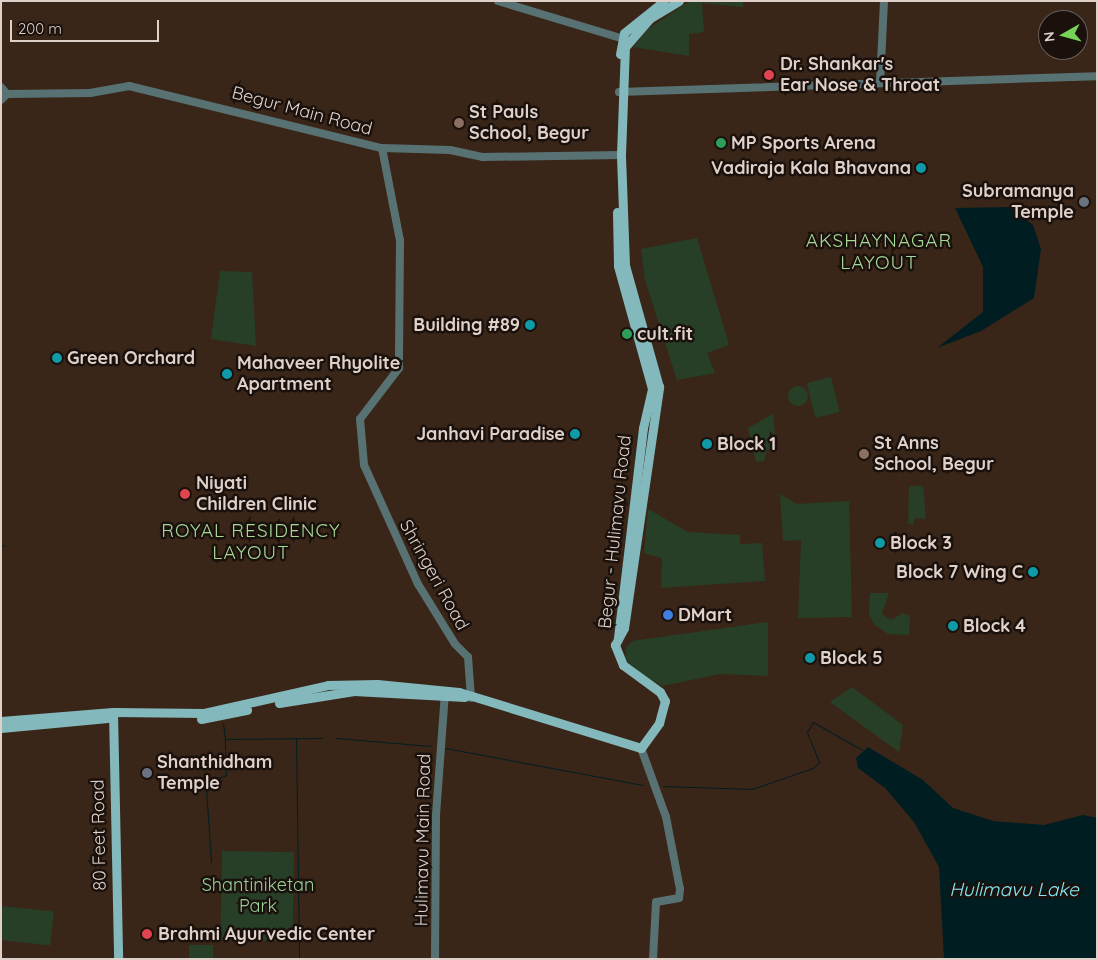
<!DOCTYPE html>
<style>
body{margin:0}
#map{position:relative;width:1098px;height:960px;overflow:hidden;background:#392619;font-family:Quicksand,sans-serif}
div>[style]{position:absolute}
.green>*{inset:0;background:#273f26;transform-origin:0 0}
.round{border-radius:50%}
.water>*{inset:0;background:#001e22}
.stream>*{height:1px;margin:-0.5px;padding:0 0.5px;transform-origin:0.5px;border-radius:0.5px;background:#001e22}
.minor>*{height:8px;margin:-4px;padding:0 4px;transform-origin:4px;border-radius:4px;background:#587273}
.major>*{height:9px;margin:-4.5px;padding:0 4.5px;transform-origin:4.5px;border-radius:4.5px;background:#83b9bc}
.dots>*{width:14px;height:14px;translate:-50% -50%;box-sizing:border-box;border:2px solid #1a110c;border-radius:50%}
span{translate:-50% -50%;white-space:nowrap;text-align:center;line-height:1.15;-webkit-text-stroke:5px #1a110c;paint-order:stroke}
.poi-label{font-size:18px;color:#dfd1ca;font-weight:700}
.left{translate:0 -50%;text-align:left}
.right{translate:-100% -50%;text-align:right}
.street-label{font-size:18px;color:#dfd1ca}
.park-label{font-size:18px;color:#9ad098}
.neighbourhood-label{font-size:19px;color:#a7d898;letter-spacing:1px}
.water-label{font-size:19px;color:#83e7f3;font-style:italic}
.frame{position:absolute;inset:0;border:2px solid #dfd1ca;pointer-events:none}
.north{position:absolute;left:1038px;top:10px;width:50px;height:50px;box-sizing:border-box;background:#1a110c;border:1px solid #695e58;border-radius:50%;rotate:263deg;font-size:14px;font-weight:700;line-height:20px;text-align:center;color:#dfd1ca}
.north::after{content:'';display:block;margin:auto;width:18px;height:22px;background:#77d259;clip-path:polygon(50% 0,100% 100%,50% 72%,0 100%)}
.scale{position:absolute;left:10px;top:20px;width:149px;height:22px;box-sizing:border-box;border:2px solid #dfd1ca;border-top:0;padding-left:6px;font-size:15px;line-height:18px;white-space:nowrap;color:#dfd1ca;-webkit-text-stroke:4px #1a110c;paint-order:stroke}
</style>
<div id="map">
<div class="green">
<i style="clip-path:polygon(690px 1px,742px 1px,744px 7px,702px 3px,704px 32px,689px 34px,689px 56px,633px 47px,648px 29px)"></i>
<i style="clip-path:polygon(697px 238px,729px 345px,707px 353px,715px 373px,677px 380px,645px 280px,641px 249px)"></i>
<i style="clip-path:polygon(220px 271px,252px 272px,256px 346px,211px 339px)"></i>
<i style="left:831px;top:377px;width:36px;height:25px;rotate:76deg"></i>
<i class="round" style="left:788px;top:386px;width:20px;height:20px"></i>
<i style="clip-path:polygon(773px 414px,776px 445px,767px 450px,764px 461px,756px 462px,748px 428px)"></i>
<i style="clip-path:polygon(909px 486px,923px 486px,926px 519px,915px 518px,913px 525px,908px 523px)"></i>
<i style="clip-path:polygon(780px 494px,797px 504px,849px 501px,852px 617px,798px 618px,801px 540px,783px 541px)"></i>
<i style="clip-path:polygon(648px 509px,688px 532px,740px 535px,740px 544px,762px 543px,765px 581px,661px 588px,662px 558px,644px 553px)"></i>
<i style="clip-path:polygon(870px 593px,889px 593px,882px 614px,891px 620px,903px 613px,910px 616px,909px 635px,888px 634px,875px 625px,869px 615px)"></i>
<i style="clip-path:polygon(768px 622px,768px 676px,720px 674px,662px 686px,639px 674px,626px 659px,626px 648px,632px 641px)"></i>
<i style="clip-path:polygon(852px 687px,903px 725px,899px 752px,830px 702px)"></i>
<i style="left:222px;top:851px;width:72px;height:89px;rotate:1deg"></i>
<i style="left:1px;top:906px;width:53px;height:34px;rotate:6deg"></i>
<i style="left:189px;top:945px;width:24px;height:14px"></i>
</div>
<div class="water">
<i style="clip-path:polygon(1009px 207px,1033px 225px,1041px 249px,1034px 298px,981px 331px,937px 348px,983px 312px,983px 267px,955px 208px)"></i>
<i style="clip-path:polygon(868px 747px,923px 780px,953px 808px,993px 821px,1044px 825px,1083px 815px,1097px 818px,1097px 959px,944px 959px,939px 867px,914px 822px,885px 788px,858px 768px,856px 758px)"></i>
</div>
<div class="stream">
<i style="left:1px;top:546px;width:3px;rotate:-18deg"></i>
<i style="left:223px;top:723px;width:16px;rotate:83deg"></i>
<i style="left:225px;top:739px;width:97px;rotate:-0.6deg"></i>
<i style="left:296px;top:738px;width:221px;rotate:89.2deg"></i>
<i style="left:336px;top:738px;width:95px;rotate:4.8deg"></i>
<i style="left:445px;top:748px;width:201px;rotate:10.6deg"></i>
<i style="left:206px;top:782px;width:21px;rotate:-19deg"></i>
<i style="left:226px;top:775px;width:35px;rotate:-92deg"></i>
<i style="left:663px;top:786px;width:89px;rotate:1.9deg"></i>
<i style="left:752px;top:789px;width:65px;rotate:-19deg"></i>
<i style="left:813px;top:768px;width:8px;rotate:-45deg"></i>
<i style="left:819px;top:762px;width:32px;rotate:-112deg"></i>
<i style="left:807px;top:732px;width:12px;rotate:-59deg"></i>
<i style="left:813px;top:722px;width:56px;rotate:29.7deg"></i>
<i style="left:206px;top:788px;width:74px;rotate:86.1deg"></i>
</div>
<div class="minor">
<i style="left:498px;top:1px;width:135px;rotate:16.8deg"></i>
<i style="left:880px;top:83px;width:82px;rotate:-87.2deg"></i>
<i style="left:1px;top:87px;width:9px;rotate:49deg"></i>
<i style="left:7px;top:94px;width:8px;rotate:135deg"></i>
<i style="left:619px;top:92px;width:478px;rotate:-1.9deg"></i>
<i style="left:7px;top:94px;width:83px;rotate:-0.7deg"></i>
<i style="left:90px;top:93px;width:40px;rotate:-10deg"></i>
<i style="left:129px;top:86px;width:260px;rotate:13.8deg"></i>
<i style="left:382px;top:148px;width:68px;rotate:1.7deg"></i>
<i style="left:450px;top:150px;width:34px;rotate:12deg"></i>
<i style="left:483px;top:157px;width:138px;rotate:-0.8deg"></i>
<i style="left:382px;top:148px;width:95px;rotate:79deg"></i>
<i style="left:400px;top:241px;width:127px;rotate:90.5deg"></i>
<i style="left:399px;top:368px;width:64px;rotate:127.4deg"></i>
<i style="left:360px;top:419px;width:46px;rotate:85deg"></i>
<i style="left:364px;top:465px;width:131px;rotate:65.6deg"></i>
<i style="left:418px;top:584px;width:70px;rotate:58.3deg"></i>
<i style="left:455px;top:644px;width:18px;rotate:45deg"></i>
<i style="left:468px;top:657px;width:41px;rotate:85.8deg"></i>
<i style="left:641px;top:748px;width:73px;rotate:70.1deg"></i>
<i style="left:666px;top:817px;width:73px;rotate:79deg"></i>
<i style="left:680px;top:889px;width:9px;rotate:96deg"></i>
<i style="left:679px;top:898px;width:23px;rotate:170deg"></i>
<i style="left:656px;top:902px;width:57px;rotate:93deg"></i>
<i style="left:435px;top:959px;width:144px;rotate:-89.6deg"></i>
<i style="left:436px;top:815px;width:124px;rotate:-85.8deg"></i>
</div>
<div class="major">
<i style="left:620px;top:54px;width:21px;rotate:-79deg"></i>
<i style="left:624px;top:33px;width:51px;rotate:-38.7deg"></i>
<i style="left:617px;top:212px;width:54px;rotate:88.9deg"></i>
<i style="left:618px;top:266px;width:128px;rotate:74.5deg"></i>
<i style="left:652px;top:389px;width:40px;rotate:103deg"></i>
<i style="left:643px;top:428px;width:212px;rotate:96.8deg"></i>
<i style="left:279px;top:703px;width:76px;rotate:-9.1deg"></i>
<i style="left:354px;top:691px;width:111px;rotate:3.1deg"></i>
<i style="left:113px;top:712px;width:247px;rotate:88.8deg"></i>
<i style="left:201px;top:719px;width:47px;rotate:-11.1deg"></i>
<i style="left:1px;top:721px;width:112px;rotate:-4.6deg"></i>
<i style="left:113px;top:712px;width:91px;rotate:0.6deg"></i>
<i style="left:204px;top:713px;width:127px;rotate:-12.7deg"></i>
<i style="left:328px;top:685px;width:49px;rotate:-1.2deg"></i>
<i style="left:377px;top:684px;width:82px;rotate:5.6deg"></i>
<i style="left:459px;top:692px;width:190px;rotate:17.1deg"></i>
<i style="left:641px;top:748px;width:31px;rotate:-54deg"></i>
<i style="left:659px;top:723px;width:23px;rotate:-75deg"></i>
<i style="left:665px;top:701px;width:10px;rotate:-119deg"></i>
<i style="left:660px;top:692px;width:46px;rotate:-143.9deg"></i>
<i style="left:623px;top:665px;width:22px;rotate:-112deg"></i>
<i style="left:615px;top:645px;width:19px;rotate:-62deg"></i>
<i style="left:624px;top:628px;width:244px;rotate:-81.7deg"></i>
<i style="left:659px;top:387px;width:127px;rotate:-105.6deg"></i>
<i style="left:625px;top:265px;width:110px;rotate:-92.1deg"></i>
<i style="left:621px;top:155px;width:108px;rotate:-87.9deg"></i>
<i style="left:625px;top:47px;width:37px;rotate:-49deg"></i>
<i style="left:649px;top:19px;width:35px;rotate:-31deg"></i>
<i style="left:1px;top:728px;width:107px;rotate:-5.3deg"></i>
</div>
<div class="dots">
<i style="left:769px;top:75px;background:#e0444e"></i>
<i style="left:459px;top:123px;background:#8d6e63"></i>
<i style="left:721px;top:143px;background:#2e9e5b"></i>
<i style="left:921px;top:168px;background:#0f9aa8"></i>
<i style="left:1084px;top:202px;background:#6b7280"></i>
<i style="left:530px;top:325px;background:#0f9aa8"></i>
<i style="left:627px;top:334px;background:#2e9e5b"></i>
<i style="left:57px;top:358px;background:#0f9aa8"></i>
<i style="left:227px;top:374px;background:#0f9aa8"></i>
<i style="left:575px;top:434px;background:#0f9aa8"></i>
<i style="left:707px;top:444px;background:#0f9aa8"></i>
<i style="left:864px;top:454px;background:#8d6e63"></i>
<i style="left:185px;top:494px;background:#e0444e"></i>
<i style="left:880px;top:543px;background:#0f9aa8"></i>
<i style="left:1033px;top:572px;background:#0f9aa8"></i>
<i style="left:668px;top:615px;background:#3f7fe0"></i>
<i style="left:953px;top:626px;background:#0f9aa8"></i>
<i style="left:810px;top:658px;background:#0f9aa8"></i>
<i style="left:147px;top:773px;background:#6b7280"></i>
<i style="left:147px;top:934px;background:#e0444e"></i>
</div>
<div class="poi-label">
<span class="left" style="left:780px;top:75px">Dr. Shankar's<br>Ear Nose &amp; Throat</span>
<span class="left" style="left:469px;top:123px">St Pauls<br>School, Begur</span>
<span class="left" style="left:731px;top:143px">MP Sports Arena</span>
<span class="right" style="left:911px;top:168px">Vadiraja Kala Bhavana</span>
<span class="right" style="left:1074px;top:202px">Subramanya<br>Temple</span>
<span class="right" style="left:520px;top:325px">Building #89</span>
<span class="left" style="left:637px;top:334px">cult.fit</span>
<span class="left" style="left:67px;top:358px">Green Orchard</span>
<span class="left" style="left:237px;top:374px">Mahaveer Rhyolite<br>Apartment</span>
<span class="right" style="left:565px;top:434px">Janhavi Paradise</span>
<span class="left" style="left:717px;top:444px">Block 1</span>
<span class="left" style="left:874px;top:454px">St Anns<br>School, Begur</span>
<span class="left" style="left:196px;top:494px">Niyati<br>Children Clinic</span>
<span class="left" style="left:890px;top:543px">Block 3</span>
<span class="right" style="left:1023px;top:572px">Block 7 Wing C</span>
<span class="left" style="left:678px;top:615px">DMart</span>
<span class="left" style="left:963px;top:626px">Block 4</span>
<span class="left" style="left:820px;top:658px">Block 5</span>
<span class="left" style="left:157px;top:773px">Shanthidham<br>Temple</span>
<span class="left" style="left:158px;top:934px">Brahmi Ayurvedic Center</span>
</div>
<div class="street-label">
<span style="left:302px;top:111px;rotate:15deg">Begur Main Road</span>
<span style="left:615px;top:532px;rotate:-84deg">Begur - Hulimavu Road</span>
<span style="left:434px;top:575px;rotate:61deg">Shringeri Road</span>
<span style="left:99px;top:835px;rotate:-91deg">80 Feet Road</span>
<span style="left:423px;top:840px;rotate:-89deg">Hulimavu Main Road</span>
</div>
<div class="park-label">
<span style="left:258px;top:896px">Shantiniketan<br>Park</span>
</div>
<div class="neighbourhood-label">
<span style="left:879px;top:252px">AKSHAYNAGAR<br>LAYOUT</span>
<span style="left:251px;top:542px">ROYAL RESIDENCY<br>LAYOUT</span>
</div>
<div class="water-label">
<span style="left:1014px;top:890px">Hulimavu Lake</span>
</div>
<div class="frame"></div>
<div class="north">N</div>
<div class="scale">200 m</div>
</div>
